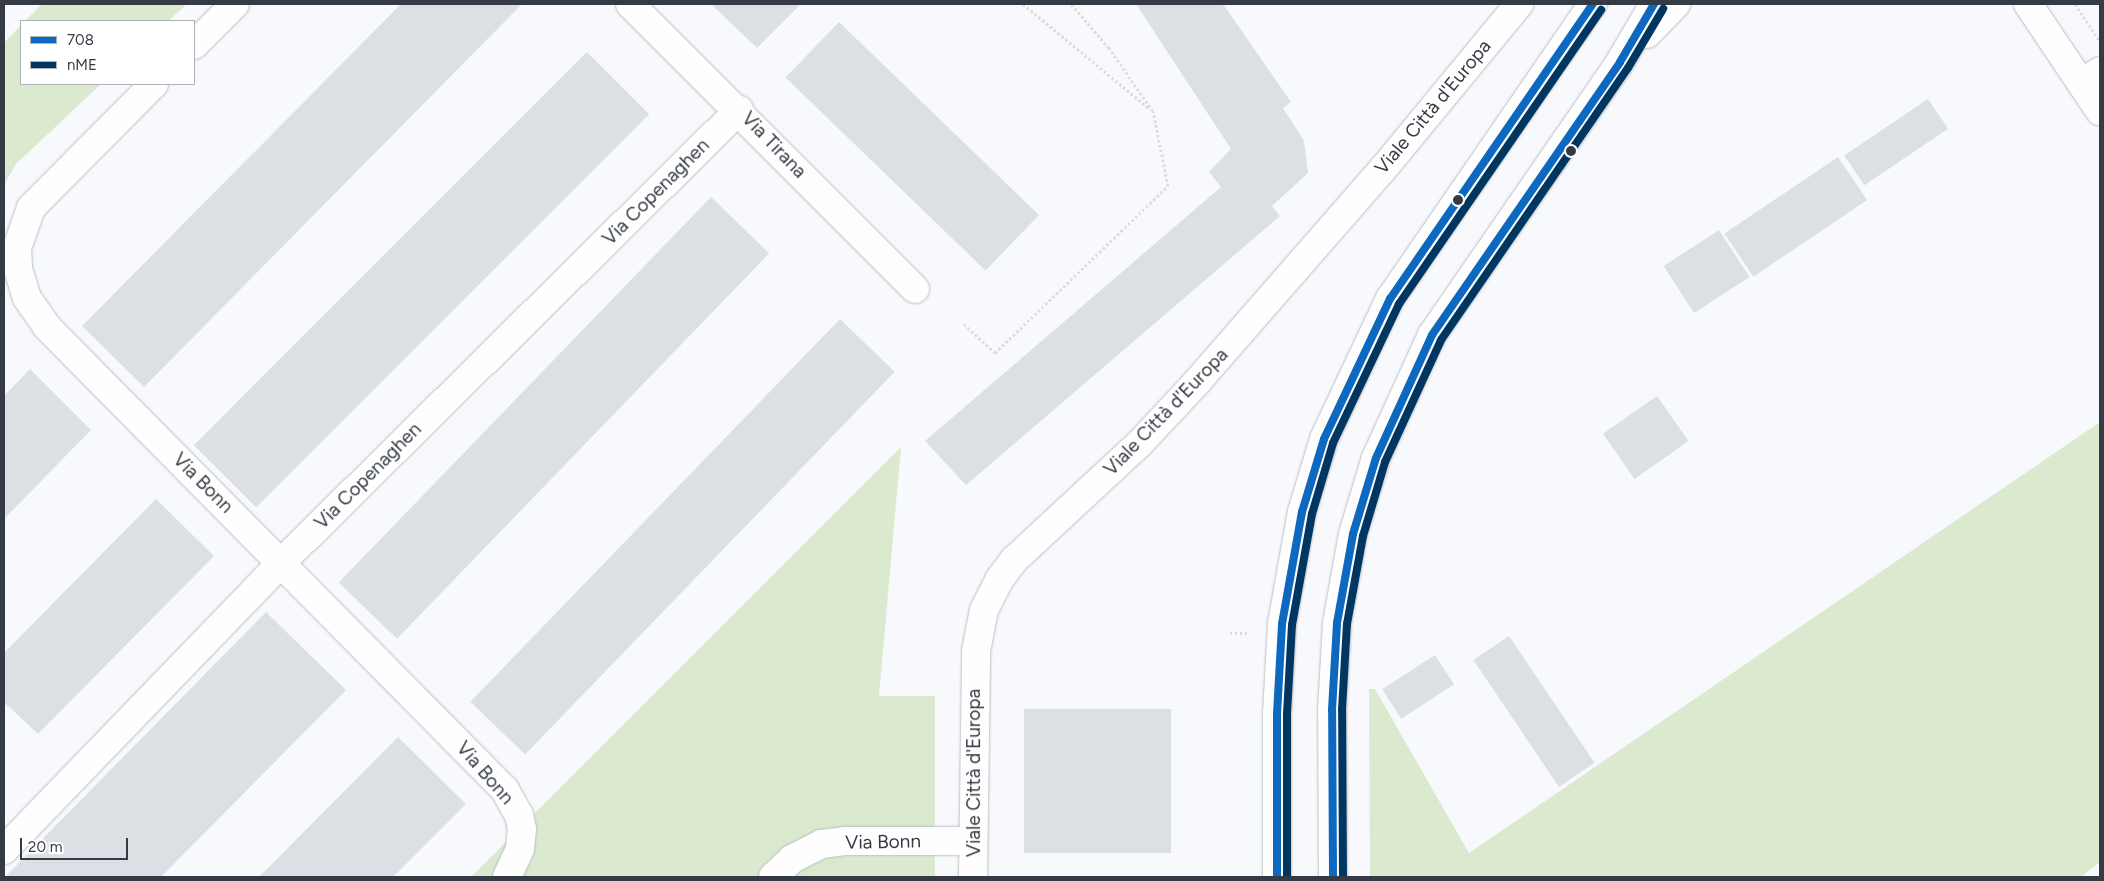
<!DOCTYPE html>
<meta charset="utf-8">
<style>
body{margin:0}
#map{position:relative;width:2104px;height:881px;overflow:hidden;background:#f7f9fc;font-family:Figtree,sans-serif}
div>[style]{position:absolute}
.green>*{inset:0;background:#dbeacf}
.building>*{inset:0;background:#dce0e5;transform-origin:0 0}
.path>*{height:3px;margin-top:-1.5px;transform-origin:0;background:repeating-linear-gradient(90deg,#ddddde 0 2.5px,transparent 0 5px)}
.roads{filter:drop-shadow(0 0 1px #bbbfc4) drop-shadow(0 0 1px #bbbfc4)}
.street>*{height:28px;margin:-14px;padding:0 14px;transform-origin:14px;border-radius:14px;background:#fefeff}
.secondary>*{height:28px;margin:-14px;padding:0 14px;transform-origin:14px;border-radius:14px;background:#fefeff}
.bus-1>*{height:8px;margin:-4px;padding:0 4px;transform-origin:4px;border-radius:4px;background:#0c69bf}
.bus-2>*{height:8px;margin:-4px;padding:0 4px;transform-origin:4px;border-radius:4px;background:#00365f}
.dots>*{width:14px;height:14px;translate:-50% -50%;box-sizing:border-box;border:2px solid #fff;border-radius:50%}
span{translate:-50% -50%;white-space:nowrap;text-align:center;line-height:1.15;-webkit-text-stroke:4px #fff;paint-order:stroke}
.street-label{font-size:19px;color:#353b45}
.frame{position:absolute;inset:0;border:5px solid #353b45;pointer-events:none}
.legend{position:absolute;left:20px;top:20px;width:175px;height:65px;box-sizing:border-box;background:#fff;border:1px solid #aeb1b5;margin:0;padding:6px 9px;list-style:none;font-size:15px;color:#353b45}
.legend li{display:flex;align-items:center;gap:10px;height:25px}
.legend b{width:25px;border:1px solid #aeb1b5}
.scale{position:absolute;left:20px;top:838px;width:108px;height:22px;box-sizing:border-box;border:2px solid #353b45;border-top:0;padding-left:6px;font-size:15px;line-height:18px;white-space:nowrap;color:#353b45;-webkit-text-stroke:4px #fff;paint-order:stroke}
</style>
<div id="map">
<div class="green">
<i style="clip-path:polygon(42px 4px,187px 4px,168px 21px,25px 21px)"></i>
<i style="clip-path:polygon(21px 25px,21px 84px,101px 84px,16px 164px,4px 185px,4px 43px)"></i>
<i style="clip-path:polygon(2100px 422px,2100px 862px,2081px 877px,1370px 877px,1369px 689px,1375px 689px,1469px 853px)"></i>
<i style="clip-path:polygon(901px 447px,879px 696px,935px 696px,935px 877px,471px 877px)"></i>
</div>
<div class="building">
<i style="clip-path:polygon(401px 4px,522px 4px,144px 387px,82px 326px)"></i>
<i style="clip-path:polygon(711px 4px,801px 4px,757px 48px)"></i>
<i style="clip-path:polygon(1136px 4px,1223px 4px,1291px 102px,1283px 108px,1304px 141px,1308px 173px,1272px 206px,1280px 216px,966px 485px,925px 441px,1221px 187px,1209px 172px,1231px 149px)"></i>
<i style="left:839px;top:22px;width:278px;height:77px;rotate:44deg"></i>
<i style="left:587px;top:52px;width:88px;height:556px;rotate:45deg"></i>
<i style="left:1928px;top:99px;width:36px;height:101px;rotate:56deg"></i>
<i style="left:1838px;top:157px;width:52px;height:137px;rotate:56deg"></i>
<i style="left:711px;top:197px;width:81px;height:536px;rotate:44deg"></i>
<i style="left:1719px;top:230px;width:56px;height:66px;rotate:57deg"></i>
<i style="left:840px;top:319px;width:76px;height:532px;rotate:44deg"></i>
<i style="clip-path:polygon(30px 369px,91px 430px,4px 519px,4px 396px)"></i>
<i style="left:1657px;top:396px;width:55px;height:66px;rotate:55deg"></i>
<i style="clip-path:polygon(156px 499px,214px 556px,38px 734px,6px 704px,4px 706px,4px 653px)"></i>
<i style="clip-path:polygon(266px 612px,346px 690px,161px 877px,5px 877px)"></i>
<i style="left:1509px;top:636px;width:153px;height:43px;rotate:56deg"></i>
<i style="left:1435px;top:655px;width:35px;height:63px;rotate:57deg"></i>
<i style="left:1171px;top:709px;width:144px;height:147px;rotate:90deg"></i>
<i style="clip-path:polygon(398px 737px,466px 804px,393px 877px,259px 877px)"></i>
</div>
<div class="path">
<i style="left:1023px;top:4px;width:165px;rotate:39.6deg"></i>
<i style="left:2075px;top:4px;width:43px;rotate:56.3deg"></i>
<i style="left:964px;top:324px;width:42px;rotate:43.1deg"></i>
<i style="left:995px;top:353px;width:240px;rotate:-44deg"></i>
<i style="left:1168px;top:186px;width:76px;rotate:-101.3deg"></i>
<i style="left:1153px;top:111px;width:77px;rotate:-124.9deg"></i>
<i style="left:1109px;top:48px;width:58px;rotate:-130.8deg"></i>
<i style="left:1230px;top:633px;width:19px"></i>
</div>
<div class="roads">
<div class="street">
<i style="left:630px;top:4px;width:403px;rotate:45deg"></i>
<i style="left:194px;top:45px;width:58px;rotate:-45deg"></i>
<i style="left:2081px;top:83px;width:22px;rotate:-32deg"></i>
<i style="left:154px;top:84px;width:175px;rotate:134.8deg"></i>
<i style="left:31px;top:208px;width:42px;rotate:109.3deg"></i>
<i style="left:17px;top:248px;width:21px;rotate:87deg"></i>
<i style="left:18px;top:269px;width:30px;rotate:73deg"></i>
<i style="left:27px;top:298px;width:35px;rotate:55deg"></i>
<i style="left:47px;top:327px;width:651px;rotate:45.31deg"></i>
<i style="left:505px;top:790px;width:29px;rotate:61deg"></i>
<i style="left:519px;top:815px;width:14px;rotate:78deg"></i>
<i style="left:522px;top:829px;width:20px;rotate:96deg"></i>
<i style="left:520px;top:849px;width:31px;rotate:115deg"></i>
<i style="left:4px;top:850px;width:400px;rotate:-46deg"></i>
<i style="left:282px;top:562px;width:643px;rotate:-44.68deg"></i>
<i style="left:773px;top:877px;width:26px;rotate:-43deg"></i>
<i style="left:792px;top:859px;width:33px;rotate:-27deg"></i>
<i style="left:821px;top:844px;width:24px;rotate:-7deg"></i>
<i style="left:845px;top:841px;width:128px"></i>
<i style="left:973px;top:877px;width:226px;rotate:-89.2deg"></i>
<i style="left:976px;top:651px;width:42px;rotate:-79deg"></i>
<i style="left:984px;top:610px;width:34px;rotate:-63deg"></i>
<i style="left:999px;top:580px;width:25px;rotate:-53deg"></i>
<i style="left:1014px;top:560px;width:172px;rotate:-42.9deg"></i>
<i style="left:1140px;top:443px;width:83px;rotate:-46.9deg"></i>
<i style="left:1197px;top:382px;width:283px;rotate:-48.9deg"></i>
<i style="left:1383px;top:169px;width:214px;rotate:-50.5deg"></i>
</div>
<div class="secondary">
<i style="left:2028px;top:4px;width:129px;rotate:56.1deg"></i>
<i style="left:1647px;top:34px;width:42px;rotate:-46deg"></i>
<i style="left:1277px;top:877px;width:163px;rotate:-90deg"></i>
<i style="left:1277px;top:714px;width:90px;rotate:-86.8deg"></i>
<i style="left:1282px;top:624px;width:114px;rotate:-79.9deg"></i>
<i style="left:1302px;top:512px;width:76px;rotate:-73.2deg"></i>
<i style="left:1324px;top:439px;width:155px;rotate:-64.8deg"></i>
<i style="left:1390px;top:299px;width:358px;rotate:-55.5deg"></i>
<i style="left:1333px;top:877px;width:167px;rotate:-90.3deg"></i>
<i style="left:1332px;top:710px;width:87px;rotate:-86.7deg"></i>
<i style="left:1337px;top:623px;width:90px;rotate:-79.8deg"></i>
<i style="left:1353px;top:534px;width:79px;rotate:-73.2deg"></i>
<i style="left:1376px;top:458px;width:135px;rotate:-65.5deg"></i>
<i style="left:1432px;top:335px;width:331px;rotate:-55.4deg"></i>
<i style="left:1620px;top:62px;width:67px;rotate:-59.6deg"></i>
</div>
</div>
<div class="bus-1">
<i style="left:1277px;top:877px;width:163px;rotate:-90deg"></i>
<i style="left:1277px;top:714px;width:90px;rotate:-86.8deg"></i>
<i style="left:1282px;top:624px;width:114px;rotate:-79.9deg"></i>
<i style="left:1302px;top:512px;width:76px;rotate:-73.2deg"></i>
<i style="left:1324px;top:439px;width:155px;rotate:-64.8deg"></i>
<i style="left:1390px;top:299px;width:358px;rotate:-55.5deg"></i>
<i style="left:1333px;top:877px;width:167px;rotate:-90.3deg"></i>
<i style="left:1332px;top:710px;width:87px;rotate:-86.7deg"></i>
<i style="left:1337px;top:623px;width:90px;rotate:-79.8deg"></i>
<i style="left:1353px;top:534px;width:79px;rotate:-73.2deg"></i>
<i style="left:1376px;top:458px;width:135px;rotate:-65.5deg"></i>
<i style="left:1432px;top:335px;width:331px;rotate:-55.4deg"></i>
<i style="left:1620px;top:62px;width:67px;rotate:-59.6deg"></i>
</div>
<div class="bus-2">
<i style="left:1287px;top:877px;width:163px;rotate:-90deg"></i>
<i style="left:1287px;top:714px;width:89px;rotate:-86.8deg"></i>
<i style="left:1292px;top:625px;width:113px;rotate:-79.8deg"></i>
<i style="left:1312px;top:514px;width:74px;rotate:-73.5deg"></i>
<i style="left:1333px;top:443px;width:154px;rotate:-64.6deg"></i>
<i style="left:1399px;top:304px;width:357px;rotate:-55.5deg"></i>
<i style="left:1343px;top:877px;width:167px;rotate:-90.3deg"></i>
<i style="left:1342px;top:710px;width:86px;rotate:-86.7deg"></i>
<i style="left:1347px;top:624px;width:89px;rotate:-79.7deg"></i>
<i style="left:1363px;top:536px;width:77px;rotate:-73.4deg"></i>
<i style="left:1385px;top:462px;width:134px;rotate:-65.3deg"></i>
<i style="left:1441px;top:340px;width:330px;rotate:-55.5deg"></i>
<i style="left:1628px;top:68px;width:69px;rotate:-59.3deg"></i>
</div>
<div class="dots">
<i style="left:1571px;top:151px;background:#353b45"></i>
<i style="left:1458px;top:200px;background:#353b45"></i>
</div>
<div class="street-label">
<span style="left:1433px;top:107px;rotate:-50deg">Viale Città d'Europa</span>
<span style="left:774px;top:145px;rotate:46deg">Via Tirana</span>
<span style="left:656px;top:192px;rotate:-45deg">Via Copenaghen</span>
<span style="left:1166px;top:412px;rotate:-46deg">Viale Città d'Europa</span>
<span style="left:368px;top:476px;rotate:-45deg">Via Copenaghen</span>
<span style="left:203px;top:483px;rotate:45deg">Via Bonn</span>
<span style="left:485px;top:773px;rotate:49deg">Via Bonn</span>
<span style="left:974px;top:773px;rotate:-90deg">Viale Città d'Europa</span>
<span style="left:883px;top:842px;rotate:-1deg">Via Bonn</span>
</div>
<div class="frame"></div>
<ul class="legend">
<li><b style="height:6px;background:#0c69bf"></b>708</li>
<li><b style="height:6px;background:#00365f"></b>nME</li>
</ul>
<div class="scale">20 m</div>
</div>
